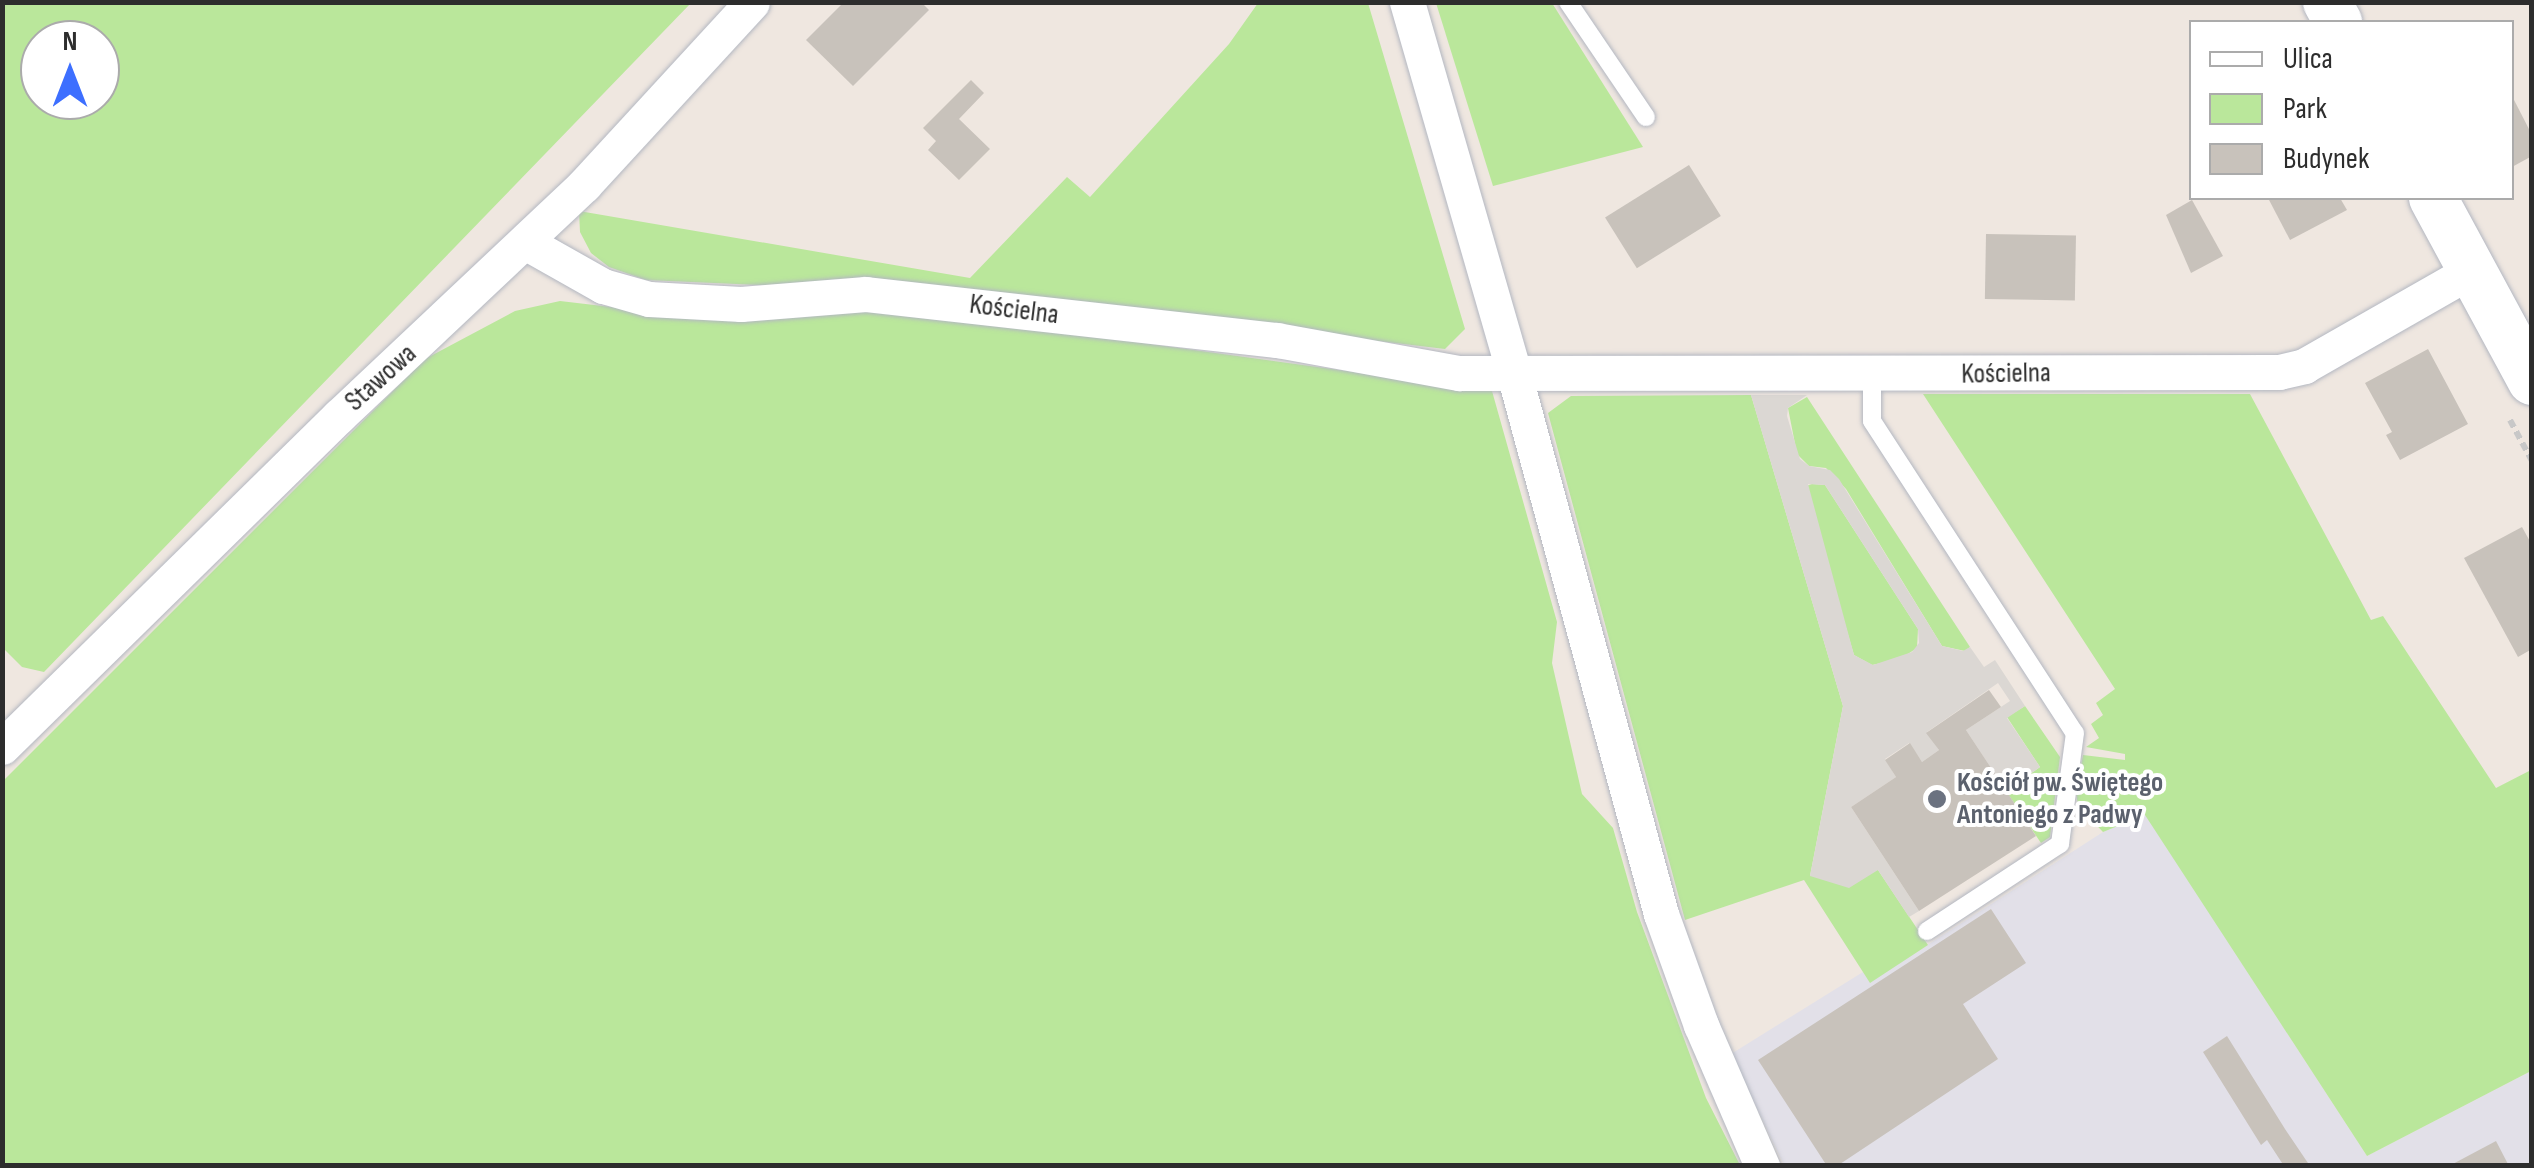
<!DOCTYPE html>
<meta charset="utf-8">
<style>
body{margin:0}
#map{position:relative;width:2534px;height:1168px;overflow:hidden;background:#efe7e0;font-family:"Sofia Sans Condensed",sans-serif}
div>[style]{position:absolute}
.industrial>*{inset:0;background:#e2e0e8}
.green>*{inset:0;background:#bae79b}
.plaza>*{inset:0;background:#dbd7d3}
.building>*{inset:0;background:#c8c2bb;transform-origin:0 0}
.path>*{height:6px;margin-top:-3px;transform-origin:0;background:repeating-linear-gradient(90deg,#c8c8c8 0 8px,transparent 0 13px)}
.roads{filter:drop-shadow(0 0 2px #b3b7c1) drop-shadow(0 0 2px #b3b7c1)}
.service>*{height:18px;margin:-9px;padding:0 9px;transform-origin:9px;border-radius:9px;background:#fff}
.minor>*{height:35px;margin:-17.5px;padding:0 17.5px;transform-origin:17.5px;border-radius:17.5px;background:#fff}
.secondary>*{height:48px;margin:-24px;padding:0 24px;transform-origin:24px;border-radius:24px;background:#fff}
.dots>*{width:28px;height:28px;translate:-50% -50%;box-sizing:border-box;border:5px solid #fff;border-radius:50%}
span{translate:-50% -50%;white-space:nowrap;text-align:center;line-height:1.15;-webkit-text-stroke:8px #fff;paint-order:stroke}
.street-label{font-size:28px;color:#2d2d2d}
.worship-label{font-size:28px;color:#5b616d;font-weight:700}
.left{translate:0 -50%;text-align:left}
.frame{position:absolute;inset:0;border:5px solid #2d2d2d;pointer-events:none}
.legend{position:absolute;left:2189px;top:20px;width:325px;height:180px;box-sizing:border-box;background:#fff;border:2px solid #ababab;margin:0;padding:12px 18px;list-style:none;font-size:30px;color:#2d2d2d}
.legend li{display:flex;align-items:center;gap:20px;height:50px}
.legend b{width:50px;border:2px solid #ababab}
.north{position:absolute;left:20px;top:20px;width:100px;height:100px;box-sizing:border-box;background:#fff;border:2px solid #ababab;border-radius:50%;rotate:0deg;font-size:28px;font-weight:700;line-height:40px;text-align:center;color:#2d2d2d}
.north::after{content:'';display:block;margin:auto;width:35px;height:45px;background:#3d6fff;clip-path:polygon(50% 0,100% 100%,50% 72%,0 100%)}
</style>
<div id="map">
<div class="industrial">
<i style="clip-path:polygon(2145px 814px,2367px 1156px,2531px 1071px,2531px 1165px,1784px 1165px,1731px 1054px,1863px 972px,1870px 982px,2103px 832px)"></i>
</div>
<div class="green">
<i style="clip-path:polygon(evenodd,2px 3px,3px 2px,691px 3px,44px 672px,22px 667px,3px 648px,2px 3px,40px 40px,100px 40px,100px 100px,40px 100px,40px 40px)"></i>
<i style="clip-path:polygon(1258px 3px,1368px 3px,1465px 329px,1445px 349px,868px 280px,780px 286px,646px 280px,609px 267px,591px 253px,580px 232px,579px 211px,970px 278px,1067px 177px,1090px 197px,1229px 44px)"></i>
<i style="clip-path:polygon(1436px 3px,1552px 3px,1643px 147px,1493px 186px)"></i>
<i style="clip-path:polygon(560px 301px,662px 313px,903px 310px,1492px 391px,1557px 622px,1552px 663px,1582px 794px,1613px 828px,1637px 912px,1706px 1098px,1740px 1165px,3px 1166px,3px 781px,425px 359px,515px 311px)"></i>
<i style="clip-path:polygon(1923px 394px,2250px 394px,2371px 620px,2383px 616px,2496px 788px,2531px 770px,2531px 1071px,2367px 1156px,2145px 815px,2103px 832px,2078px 806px,2076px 792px,2083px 755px,2125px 760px,2125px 754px,2086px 747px,2099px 738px,2091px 724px,2103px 715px,2096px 703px,2115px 689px)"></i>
<i style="clip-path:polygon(1751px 395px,1843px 706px,1810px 876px,1878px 870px,1928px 945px,1870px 983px,1804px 880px,1685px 920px,1548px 413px,1571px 396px)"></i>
<i style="clip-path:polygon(1807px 397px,1970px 647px,1965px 651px,1942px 646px,1846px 489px,1826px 468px,1809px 466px,1797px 454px,1788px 408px)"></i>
<i style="clip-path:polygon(1812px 484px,1825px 485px,1918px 629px,1917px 648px,1900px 659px,1872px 665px,1854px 655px,1807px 494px,1806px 486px)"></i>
<i style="clip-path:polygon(2025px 706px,2060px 757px,2050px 837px,2041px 843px,2006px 791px,2040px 767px,2007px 717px)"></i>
</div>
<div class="plaza">
<i style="clip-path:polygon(evenodd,1751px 395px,1807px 395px,1788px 408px,1787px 416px,1800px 459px,1809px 466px,1830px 470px,1839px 479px,1942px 646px,1963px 651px,1970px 647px,1984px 667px,1995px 660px,2025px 706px,2007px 718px,2040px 767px,2006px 791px,1966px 730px,2010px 701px,1998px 683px,1927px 732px,1939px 750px,1922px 762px,1909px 743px,1885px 759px,1896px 777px,1851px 807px,1919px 911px,1909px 917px,1878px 870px,1849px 888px,1810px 876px,1843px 706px,1751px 395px,1808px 484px,1825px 485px,1918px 629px,1919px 643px,1912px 652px,1873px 665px,1854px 655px,1808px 484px)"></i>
</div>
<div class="building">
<i style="clip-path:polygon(844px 2px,921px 2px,929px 10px,853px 86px,806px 40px)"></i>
<i style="clip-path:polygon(971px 80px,984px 93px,959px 119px,990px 149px,959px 180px,928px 150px,936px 141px,923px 128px)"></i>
<i style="clip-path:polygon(2512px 96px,2532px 135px,2532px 156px,2512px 167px)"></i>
<i style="left:1689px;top:165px;width:60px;height:99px;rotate:58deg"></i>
<i style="clip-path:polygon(2268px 198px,2340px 198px,2347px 210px,2290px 240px)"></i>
<i style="clip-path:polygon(2192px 200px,2223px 256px,2191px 273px,2166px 215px)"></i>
<i style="left:1986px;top:234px;width:90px;height:65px;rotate:1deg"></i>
<i style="clip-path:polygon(2428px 349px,2468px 424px,2400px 460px,2386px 435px,2392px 432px,2365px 383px)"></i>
<i style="clip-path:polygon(2522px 527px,2532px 545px,2532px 649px,2518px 657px,2464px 558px)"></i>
<i style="clip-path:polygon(1989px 690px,2001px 707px,1966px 730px,2036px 836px,1919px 911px,1851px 807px,1896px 777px,1885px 760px,1910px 743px,1922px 762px,1939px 750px,1926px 733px)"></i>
<i style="clip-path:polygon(1991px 909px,2026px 963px,1963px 1004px,1998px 1059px,1837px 1166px,1827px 1166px,1758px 1060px)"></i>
<i style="clip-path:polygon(2227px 1036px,2285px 1129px,2310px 1166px,2284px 1166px,2267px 1140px,2261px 1145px,2203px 1052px)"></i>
<i style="clip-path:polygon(2496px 1141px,2509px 1166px,2449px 1166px)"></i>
</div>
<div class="path">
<i style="left:2510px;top:420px;width:47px;rotate:61.8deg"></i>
</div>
<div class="roads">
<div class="service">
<i style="left:1568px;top:2px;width:139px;rotate:55.9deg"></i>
<i style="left:1872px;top:375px;width:46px;rotate:90deg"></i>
<i style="left:1872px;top:421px;width:372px;rotate:57deg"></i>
<i style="left:2075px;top:733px;width:112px;rotate:97.7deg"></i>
<i style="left:2060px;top:844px;width:159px;rotate:146.8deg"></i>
</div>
<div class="minor">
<i style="left:1407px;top:2px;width:383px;rotate:73.9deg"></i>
<i style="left:1513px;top:370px;width:564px;rotate:74.78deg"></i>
<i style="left:1661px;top:914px;width:118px;rotate:70.2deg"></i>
<i style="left:1701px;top:1025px;width:154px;rotate:66.6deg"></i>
<i style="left:525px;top:242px;width:90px;rotate:29.4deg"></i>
<i style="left:603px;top:286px;width:48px;rotate:15.8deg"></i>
<i style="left:649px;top:299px;width:92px;rotate:3.1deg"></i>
<i style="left:741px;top:304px;width:125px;rotate:-4.6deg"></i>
<i style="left:866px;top:294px;width:414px;rotate:6.4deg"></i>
<i style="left:1277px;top:340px;width:185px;rotate:10.3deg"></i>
<i style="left:1459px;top:373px;width:820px;rotate:-0.07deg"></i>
<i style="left:2279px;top:372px;width:26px;rotate:-13deg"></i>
<i style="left:2304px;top:366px;width:193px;rotate:-29.7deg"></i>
<i style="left:2px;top:747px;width:472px;rotate:-44.5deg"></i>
<i style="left:339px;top:416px;width:337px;rotate:-43.3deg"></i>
<i style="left:584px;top:185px;width:248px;rotate:-47.4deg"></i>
</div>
<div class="secondary">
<i style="left:2327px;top:2px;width:23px;rotate:61deg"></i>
<i style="left:2433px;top:198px;width:208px;rotate:61.6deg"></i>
</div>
</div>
<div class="dots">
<i style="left:1937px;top:799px;background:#6b7280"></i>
</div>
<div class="street-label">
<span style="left:1014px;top:310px;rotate:7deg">Kościelna</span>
<span style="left:2006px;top:374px;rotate:-1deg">Kościelna</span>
<span style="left:381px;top:378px;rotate:-42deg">Stawowa</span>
</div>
<div class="worship-label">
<span class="left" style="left:1957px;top:799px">Kościół pw. Świętego<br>Antoniego z Padwy</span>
</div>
<div class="frame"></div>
<ul class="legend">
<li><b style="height:12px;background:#fff"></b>Ulica</li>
<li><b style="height:28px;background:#bae79b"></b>Park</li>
<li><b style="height:28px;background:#c8c2bb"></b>Budynek</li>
</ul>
<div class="north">N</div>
</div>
